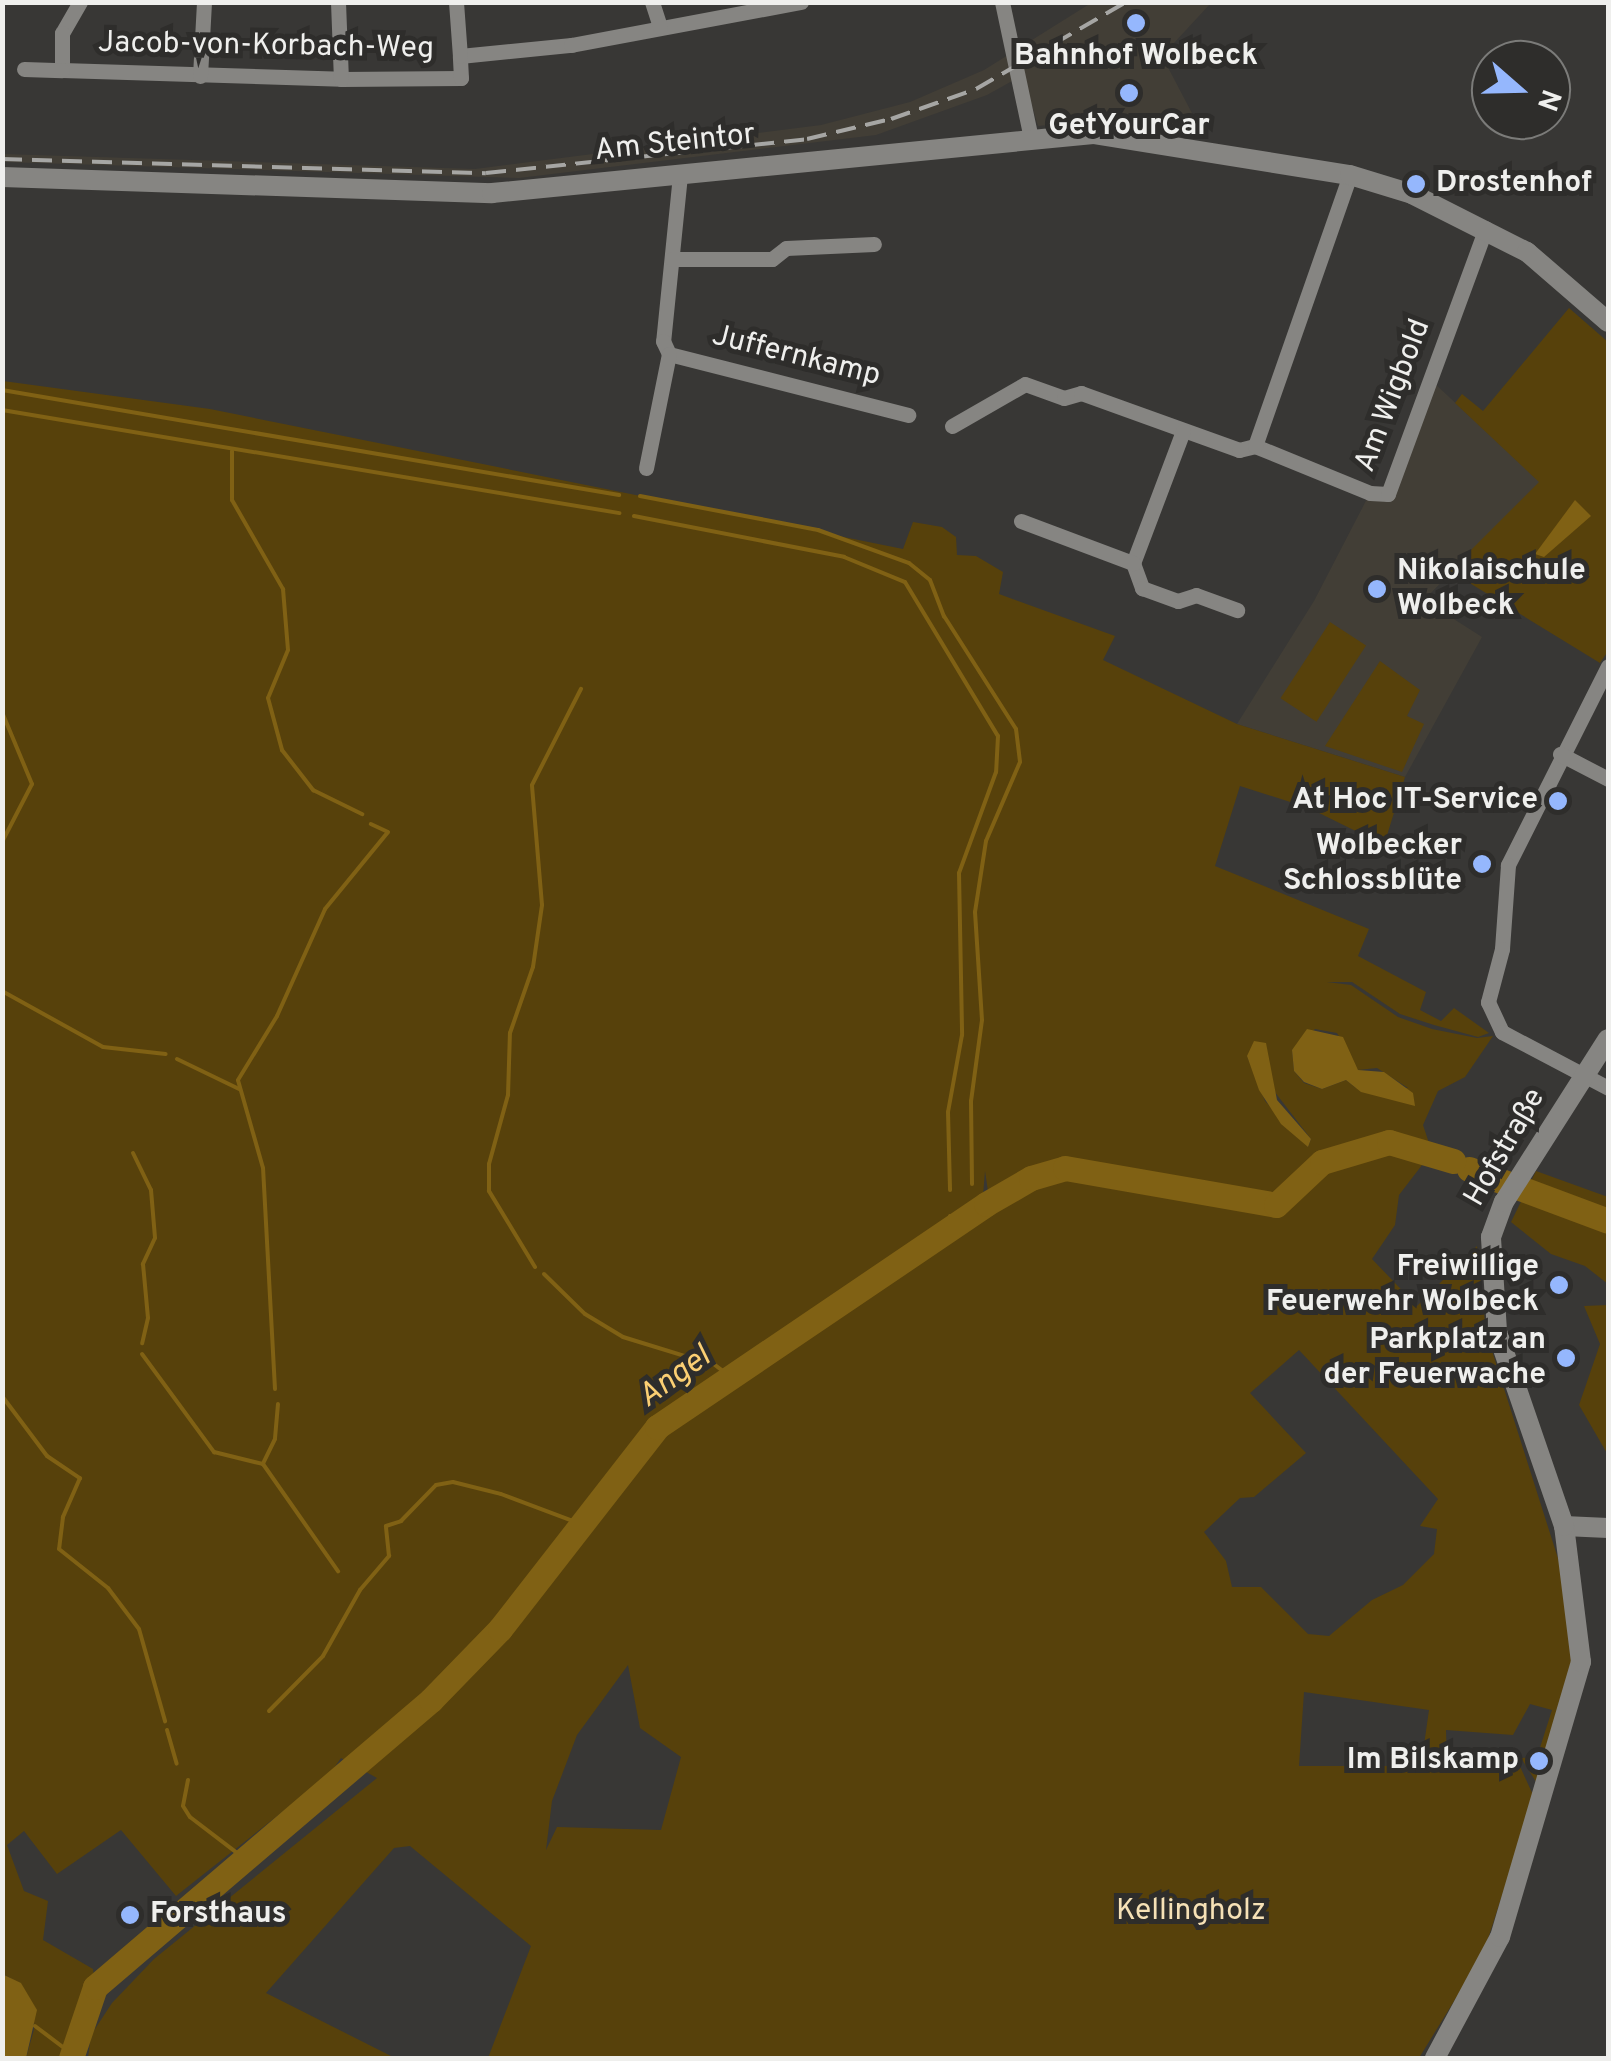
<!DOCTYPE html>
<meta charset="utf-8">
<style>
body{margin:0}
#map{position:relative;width:1611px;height:2061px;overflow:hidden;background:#383735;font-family:Overpass,sans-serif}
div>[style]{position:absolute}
.built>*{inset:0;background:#423e36}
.green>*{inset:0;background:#57410b;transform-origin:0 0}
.water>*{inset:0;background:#806114}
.stream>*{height:4px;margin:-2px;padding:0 2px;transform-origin:2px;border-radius:2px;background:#806114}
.river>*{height:25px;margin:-12.5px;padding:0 12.5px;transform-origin:12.5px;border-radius:12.5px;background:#806114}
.street>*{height:15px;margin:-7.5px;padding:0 7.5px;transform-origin:7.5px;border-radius:7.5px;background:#868582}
.secondary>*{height:20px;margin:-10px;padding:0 10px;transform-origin:10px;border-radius:10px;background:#868582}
.rail>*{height:4px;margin-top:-2px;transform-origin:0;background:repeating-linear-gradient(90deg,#a6a6a4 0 20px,transparent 0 30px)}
.dots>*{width:28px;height:28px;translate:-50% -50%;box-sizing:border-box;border:5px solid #2e2d2b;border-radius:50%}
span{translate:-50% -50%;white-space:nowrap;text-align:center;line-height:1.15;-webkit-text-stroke:10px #2e2d2b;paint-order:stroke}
.street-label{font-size:30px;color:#efefed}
.poi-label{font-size:30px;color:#efefed;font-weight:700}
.left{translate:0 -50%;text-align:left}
.right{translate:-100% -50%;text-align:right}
.park-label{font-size:30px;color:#f6e1b6}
.water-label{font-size:32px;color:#fbcf73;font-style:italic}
.frame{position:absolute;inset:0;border:5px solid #efefed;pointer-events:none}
.north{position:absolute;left:1471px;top:40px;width:100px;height:100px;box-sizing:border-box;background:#2e2d2b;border:2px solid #7b7b79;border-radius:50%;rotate:110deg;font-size:28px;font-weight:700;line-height:40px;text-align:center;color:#efefed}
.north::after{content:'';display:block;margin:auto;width:35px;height:45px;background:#95b7fd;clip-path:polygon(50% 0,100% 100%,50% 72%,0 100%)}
</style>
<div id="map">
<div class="built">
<i style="clip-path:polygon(1091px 3px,1211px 3px,1162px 56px,1194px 117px,1185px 128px,1097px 120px,1038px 126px,1023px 75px,987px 95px,876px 135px,519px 178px,3px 162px,3px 154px,475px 169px,821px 125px,910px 102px,984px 70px)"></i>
<i style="clip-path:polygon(1432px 381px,1540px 482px,1424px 600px,1482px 637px,1405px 777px,1237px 724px,1314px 601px,1370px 493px,1388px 494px)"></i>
</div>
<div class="green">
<i style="clip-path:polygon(1569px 308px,1608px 342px,1608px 651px,1600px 663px,1450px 571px,1539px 482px,1455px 403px,1462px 394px,1483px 411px)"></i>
<i style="clip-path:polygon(evenodd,3px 381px,210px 409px,903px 549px,913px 522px,942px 527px,956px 537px,957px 555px,976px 556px,1003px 572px,999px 594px,1115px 636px,1103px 660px,1237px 724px,1405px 777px,1384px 845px,1309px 808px,1240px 786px,1215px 866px,1369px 929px,1358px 956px,1426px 992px,1420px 1010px,1441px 1021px,1454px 1008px,1489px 1033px,1478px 1037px,1434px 1025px,1400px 1014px,1352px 982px,1327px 982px,1351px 985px,1398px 1017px,1432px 1029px,1477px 1038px,1493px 1036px,1465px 1077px,1438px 1091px,1423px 1125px,1432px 1152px,1399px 1195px,1395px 1225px,1372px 1259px,1417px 1306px,1477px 1246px,1486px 1332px,1569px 1593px,1574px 1673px,1538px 1785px,1521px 1758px,1537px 1757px,1552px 1710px,1530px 1704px,1513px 1735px,1446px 1730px,1447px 1764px,1517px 1760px,1534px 1797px,1483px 1954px,1419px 2058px,488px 2058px,531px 1946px,410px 1846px,394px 1848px,266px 1993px,395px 2058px,88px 2058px,91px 2035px,112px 2003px,154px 1959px,377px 1778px,341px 1758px,329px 1775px,176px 1896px,121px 1830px,57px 1874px,24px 1831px,7px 1845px,24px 1891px,48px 1901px,43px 1940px,93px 1969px,95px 1987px,71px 2058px,26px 2058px,35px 2026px,21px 1984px,3px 1974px,3px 381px,1315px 1029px,1337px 1033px,1358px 1070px,1377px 1068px,1408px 1088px,1356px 1088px,1346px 1080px,1322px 1089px,1304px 1083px,1294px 1071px,1292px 1050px,1315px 1029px,3px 381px,1247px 1056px,1311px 1139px,1308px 1147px,1265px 1101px,1247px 1056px,3px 381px,1066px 1163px,1271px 1200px,1273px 1212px,1079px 1177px,1040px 1183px,981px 1220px,985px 1171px,989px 1198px,1066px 1163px,3px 381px,1299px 1350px,1438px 1499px,1420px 1526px,1437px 1529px,1434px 1554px,1403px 1585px,1372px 1600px,1329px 1636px,1308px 1634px,1261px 1587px,1232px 1587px,1226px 1561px,1204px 1532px,1240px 1498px,1254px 1497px,1306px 1453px,1250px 1393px,1299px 1350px,3px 381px,628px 1665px,640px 1728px,681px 1757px,661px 1830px,557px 1827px,546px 1850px,552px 1801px,577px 1735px,628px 1665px,3px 381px,1304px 1692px,1429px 1710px,1421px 1766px,1299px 1766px,1304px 1692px)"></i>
<i style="left:1330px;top:622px;width:43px;height:91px;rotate:33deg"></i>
<i style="clip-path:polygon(1380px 661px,1420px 690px,1407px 716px,1424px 724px,1402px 772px,1325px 746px)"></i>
<i style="clip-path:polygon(1536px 1171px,1608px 1197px,1608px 1284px,1585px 1266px,1551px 1254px,1511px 1222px)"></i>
<i style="clip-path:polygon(1608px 1305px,1608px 1455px,1579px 1405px,1600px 1344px,1584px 1306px)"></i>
</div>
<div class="water">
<i style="clip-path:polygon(1575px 500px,1591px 516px,1544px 557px,1535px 554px)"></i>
<i style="clip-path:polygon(1307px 1029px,1343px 1037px,1358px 1070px,1384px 1072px,1413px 1093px,1415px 1106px,1361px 1092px,1346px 1080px,1322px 1089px,1304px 1082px,1294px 1071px,1292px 1050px)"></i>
<i style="clip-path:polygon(1254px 1041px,1266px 1043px,1277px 1100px,1311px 1139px,1308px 1147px,1281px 1124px,1259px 1090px,1247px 1056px)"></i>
<i style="clip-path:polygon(2px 1974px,21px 1983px,37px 2010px,26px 2058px,3px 2058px)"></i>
</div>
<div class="stream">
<i style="left:2px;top:390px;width:626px;rotate:9.66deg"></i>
<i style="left:2px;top:410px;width:626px;rotate:9.48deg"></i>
<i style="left:232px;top:451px;width:49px;rotate:90deg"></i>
<i style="left:232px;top:500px;width:103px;rotate:60.2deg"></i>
<i style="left:283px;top:589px;width:61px;rotate:85.3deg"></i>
<i style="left:288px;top:650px;width:52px;rotate:112.6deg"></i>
<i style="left:268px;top:698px;width:54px;rotate:74.9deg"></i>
<i style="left:282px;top:750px;width:51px;rotate:52.2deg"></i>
<i style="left:313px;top:790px;width:55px;rotate:26.1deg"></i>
<i style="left:640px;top:496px;width:181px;rotate:10.8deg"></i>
<i style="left:818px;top:530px;width:97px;rotate:19.9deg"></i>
<i style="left:909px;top:563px;width:27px;rotate:39deg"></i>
<i style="left:930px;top:580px;width:39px;rotate:69deg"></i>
<i style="left:944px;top:616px;width:134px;rotate:57.5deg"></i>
<i style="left:1016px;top:729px;width:33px;rotate:83deg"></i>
<i style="left:1020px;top:762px;width:86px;rotate:113.3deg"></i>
<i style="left:986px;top:841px;width:72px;rotate:98.8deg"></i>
<i style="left:975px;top:912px;width:108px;rotate:86.3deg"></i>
<i style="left:982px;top:1020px;width:82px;rotate:97.7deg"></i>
<i style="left:971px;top:1101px;width:83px;rotate:89.3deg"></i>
<i style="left:634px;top:516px;width:214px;rotate:11deg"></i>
<i style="left:844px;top:557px;width:66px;rotate:22.3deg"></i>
<i style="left:905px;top:582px;width:180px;rotate:58.9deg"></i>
<i style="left:998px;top:736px;width:36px;rotate:93deg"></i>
<i style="left:996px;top:772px;width:108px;rotate:110.1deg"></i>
<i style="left:959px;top:873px;width:162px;rotate:88.9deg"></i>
<i style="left:962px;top:1035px;width:78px;rotate:100.3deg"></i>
<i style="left:948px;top:1112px;width:78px;rotate:88.5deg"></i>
<i style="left:2px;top:712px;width:78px;rotate:67.4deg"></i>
<i style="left:32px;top:784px;width:65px;rotate:117.3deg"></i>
<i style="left:2px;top:862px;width:47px;rotate:90deg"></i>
<i style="left:2px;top:991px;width:115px;rotate:29deg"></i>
<i style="left:103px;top:1047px;width:63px;rotate:6.3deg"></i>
<i style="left:177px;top:1059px;width:69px;rotate:25.8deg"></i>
<i style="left:133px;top:1153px;width:41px;rotate:64.1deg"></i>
<i style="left:151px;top:1190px;width:48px;rotate:85.2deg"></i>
<i style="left:155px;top:1238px;width:29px;rotate:115deg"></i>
<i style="left:143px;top:1264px;width:54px;rotate:84.7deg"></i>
<i style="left:148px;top:1318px;width:26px;rotate:103deg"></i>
<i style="left:973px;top:1202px;width:9px;rotate:69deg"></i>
<i style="left:950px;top:1216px;width:9px;rotate:72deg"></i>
<i style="left:535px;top:1267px;width:89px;rotate:-121.2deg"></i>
<i style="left:489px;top:1191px;width:27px;rotate:-90deg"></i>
<i style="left:489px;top:1164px;width:72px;rotate:-74.6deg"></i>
<i style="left:508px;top:1095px;width:62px;rotate:-88.2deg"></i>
<i style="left:510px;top:1033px;width:70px;rotate:-70.8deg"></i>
<i style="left:533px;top:967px;width:63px;rotate:-81.7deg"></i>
<i style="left:542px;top:905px;width:120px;rotate:-94.8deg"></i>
<i style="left:532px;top:785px;width:108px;rotate:-63deg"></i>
<i style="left:544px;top:1274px;width:57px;rotate:44.3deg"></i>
<i style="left:585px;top:1314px;width:44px;rotate:31.2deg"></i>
<i style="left:623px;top:1337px;width:82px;rotate:17.1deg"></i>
<i style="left:142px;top:1354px;width:122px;rotate:53.7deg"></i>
<i style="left:214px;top:1452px;width:50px;rotate:13.8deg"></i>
<i style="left:711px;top:1362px;width:20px;rotate:37deg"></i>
<i style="left:275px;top:1389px;width:221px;rotate:-93.1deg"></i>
<i style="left:263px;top:1168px;width:91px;rotate:-105.9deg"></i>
<i style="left:238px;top:1080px;width:75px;rotate:-58.6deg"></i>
<i style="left:277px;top:1016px;width:117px;rotate:-65.8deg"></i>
<i style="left:325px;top:909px;width:99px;rotate:-50.7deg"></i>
<i style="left:388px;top:832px;width:19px;rotate:-155deg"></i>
<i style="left:2px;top:1396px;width:75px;rotate:53.1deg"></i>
<i style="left:47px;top:1456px;width:40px;rotate:34deg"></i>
<i style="left:80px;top:1478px;width:43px;rotate:113.6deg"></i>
<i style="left:63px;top:1517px;width:32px;rotate:97deg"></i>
<i style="left:59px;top:1549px;width:63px;rotate:38.5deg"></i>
<i style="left:108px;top:1588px;width:51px;rotate:52.9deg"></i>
<i style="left:139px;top:1629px;width:96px;rotate:74.2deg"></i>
<i style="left:278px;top:1404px;width:35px;rotate:95deg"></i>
<i style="left:275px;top:1439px;width:28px;rotate:116deg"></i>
<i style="left:263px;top:1464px;width:131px;rotate:55deg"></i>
<i style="left:269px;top:1711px;width:77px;rotate:-45.5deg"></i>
<i style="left:323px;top:1656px;width:76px;rotate:-60.7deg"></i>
<i style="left:360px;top:1590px;width:45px;rotate:-49.5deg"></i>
<i style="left:389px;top:1556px;width:30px;rotate:-96deg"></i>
<i style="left:386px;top:1526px;width:16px;rotate:-18deg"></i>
<i style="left:401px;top:1521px;width:50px;rotate:-45.8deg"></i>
<i style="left:436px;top:1485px;width:17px;rotate:-10deg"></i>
<i style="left:453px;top:1482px;width:49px;rotate:14deg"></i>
<i style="left:501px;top:1494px;width:85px;rotate:20.6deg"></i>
<i style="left:167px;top:1730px;width:35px;rotate:74deg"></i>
<i style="left:188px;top:1780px;width:26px;rotate:101deg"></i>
<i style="left:183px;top:1806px;width:13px;rotate:58deg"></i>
<i style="left:190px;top:1817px;width:69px;rotate:37.4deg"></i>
<i style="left:35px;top:2026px;width:46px;rotate:37.1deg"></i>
</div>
<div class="river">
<i style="left:1469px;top:1169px;width:148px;rotate:20.5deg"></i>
<i style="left:71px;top:2058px;width:75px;rotate:-71.3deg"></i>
<i style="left:95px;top:1987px;width:442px;rotate:-40.5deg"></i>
<i style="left:431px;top:1700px;width:99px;rotate:-45.8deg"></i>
<i style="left:500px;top:1629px;width:256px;rotate:-52.1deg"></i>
<i style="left:657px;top:1427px;width:397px;rotate:-34.1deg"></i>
<i style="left:986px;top:1204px;width:52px;rotate:-30deg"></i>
<i style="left:1031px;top:1178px;width:35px;rotate:-16deg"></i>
<i style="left:1065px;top:1168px;width:214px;rotate:9.9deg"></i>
<i style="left:1276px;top:1205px;width:63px;rotate:-43.1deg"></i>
<i style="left:1322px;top:1162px;width:70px;rotate:-16.6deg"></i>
<i style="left:1389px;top:1142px;width:67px;rotate:16.5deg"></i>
</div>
<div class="street">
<i style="left:80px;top:2px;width:36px;rotate:120deg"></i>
<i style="left:62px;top:33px;width:37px;rotate:90deg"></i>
<i style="left:62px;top:70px;width:279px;rotate:1.8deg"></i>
<i style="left:341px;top:79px;width:120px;rotate:-0.5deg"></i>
<i style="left:461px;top:78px;width:22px;rotate:-93deg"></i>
<i style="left:460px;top:56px;width:112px;rotate:-5.7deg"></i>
<i style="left:571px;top:45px;width:234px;rotate:-10.6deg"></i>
<i style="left:338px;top:2px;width:77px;rotate:87.8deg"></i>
<i style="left:456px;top:2px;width:54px;rotate:85.8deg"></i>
<i style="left:652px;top:2px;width:26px;rotate:72deg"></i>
<i style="left:1002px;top:2px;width:139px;rotate:78deg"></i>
<i style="left:24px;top:69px;width:38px;rotate:2deg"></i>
<i style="left:200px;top:76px;width:74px;rotate:-86.9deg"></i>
<i style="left:680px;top:175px;width:167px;rotate:95.8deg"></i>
<i style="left:663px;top:341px;width:14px;rotate:65deg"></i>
<i style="left:669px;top:354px;width:247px;rotate:14.3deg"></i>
<i style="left:672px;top:259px;width:100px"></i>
<i style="left:772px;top:259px;width:18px;rotate:-38deg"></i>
<i style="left:786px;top:248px;width:88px;rotate:-2.6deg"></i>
<i style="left:952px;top:426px;width:84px;rotate:-29.9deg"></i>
<i style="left:1025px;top:384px;width:41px;rotate:19.7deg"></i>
<i style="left:1064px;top:398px;width:18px;rotate:-16deg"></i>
<i style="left:1081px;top:393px;width:168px;rotate:19.8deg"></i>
<i style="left:1239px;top:450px;width:16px;rotate:-14deg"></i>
<i style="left:1255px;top:446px;width:124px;rotate:22.2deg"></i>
<i style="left:1370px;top:493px;width:18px;rotate:3deg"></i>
<i style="left:1388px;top:494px;width:283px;rotate:-69.8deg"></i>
<i style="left:1183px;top:431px;width:141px;rotate:110.7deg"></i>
<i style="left:1133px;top:563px;width:27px;rotate:70deg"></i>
<i style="left:1142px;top:588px;width:38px;rotate:20deg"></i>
<i style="left:1178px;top:601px;width:19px;rotate:-18deg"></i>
<i style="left:1196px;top:595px;width:44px;rotate:20.1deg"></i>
<i style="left:1255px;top:446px;width:287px;rotate:-70.7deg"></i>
<i style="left:646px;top:468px;width:116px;rotate:-78.6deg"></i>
<i style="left:1021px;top:521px;width:120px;rotate:20.6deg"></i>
<i style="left:1608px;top:666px;width:223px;rotate:116.7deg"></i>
<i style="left:1508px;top:865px;width:84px;rotate:94.1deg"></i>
<i style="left:1502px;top:949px;width:55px;rotate:104.8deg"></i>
<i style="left:1488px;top:1002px;width:33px;rotate:65deg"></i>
<i style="left:1502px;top:1032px;width:120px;rotate:27.8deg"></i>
<i style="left:1560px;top:754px;width:54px;rotate:27.5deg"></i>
</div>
<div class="secondary">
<i style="left:2px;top:177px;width:490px;rotate:1.9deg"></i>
<i style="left:492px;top:193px;width:604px;rotate:-5.61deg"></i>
<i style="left:1093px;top:134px;width:260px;rotate:9.1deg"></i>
<i style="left:1350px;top:175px;width:65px;rotate:17deg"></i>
<i style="left:1412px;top:194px;width:129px;rotate:26.8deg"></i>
<i style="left:1527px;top:252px;width:107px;rotate:40.8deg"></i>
<i style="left:1564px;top:1526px;width:44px;rotate:2.6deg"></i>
<i style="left:1435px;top:2058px;width:137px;rotate:-61.8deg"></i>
<i style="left:1500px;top:1937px;width:287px;rotate:-73.6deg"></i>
<i style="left:1581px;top:1662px;width:137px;rotate:-97.1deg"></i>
<i style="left:1564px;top:1526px;width:206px;rotate:-109deg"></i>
<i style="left:1497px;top:1331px;width:94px;rotate:-93.7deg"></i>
<i style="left:1491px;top:1237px;width:37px;rotate:-70deg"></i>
<i style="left:1504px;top:1202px;width:193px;rotate:-57.5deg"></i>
</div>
<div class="rail">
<i style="left:2px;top:159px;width:484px;rotate:1.7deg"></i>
<i style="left:486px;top:173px;width:323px;rotate:-6deg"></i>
<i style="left:807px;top:139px;width:86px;rotate:-13.4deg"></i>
<i style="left:891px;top:119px;width:90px;rotate:-19.4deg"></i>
<i style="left:976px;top:89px;width:173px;rotate:-30.1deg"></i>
</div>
<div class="dots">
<i style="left:1136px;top:23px;background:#95b7fd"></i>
<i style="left:1129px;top:93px;background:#95b7fd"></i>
<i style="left:1416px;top:184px;background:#95b7fd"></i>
<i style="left:1377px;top:589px;background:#95b7fd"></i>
<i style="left:1558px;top:801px;background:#95b7fd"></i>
<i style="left:1482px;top:864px;background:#95b7fd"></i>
<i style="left:1559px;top:1285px;background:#95b7fd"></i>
<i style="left:1566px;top:1358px;background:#95b7fd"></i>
<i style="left:1539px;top:1761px;background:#95b7fd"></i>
<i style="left:130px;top:1915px;background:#95b7fd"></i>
</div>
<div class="street-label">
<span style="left:266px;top:47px;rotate:1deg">Jacob-von-Korbach-Weg</span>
<span style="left:675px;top:144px;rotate:-6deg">Am Steintor</span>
<span style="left:796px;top:357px;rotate:14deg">Juffernkamp</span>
<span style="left:1394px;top:396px;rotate:-69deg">Am Wigbold</span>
<span style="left:1506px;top:1148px;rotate:-60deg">Hofstraße</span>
</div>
<div class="poi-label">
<span style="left:1136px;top:57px">Bahnhof Wolbeck</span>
<span style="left:1129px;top:127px">GetYourCar</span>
<span class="left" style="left:1436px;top:184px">Drostenhof</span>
<span class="left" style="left:1397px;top:589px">Nikolaischule<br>Wolbeck</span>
<span class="right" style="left:1538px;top:801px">At Hoc IT-Service</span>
<span class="right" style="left:1462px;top:864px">Wolbecker<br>Schlossblüte</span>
<span class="right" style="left:1539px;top:1285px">Freiwillige<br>Feuerwehr Wolbeck</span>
<span class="right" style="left:1546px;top:1358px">Parkplatz an<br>der Feuerwache</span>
<span class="right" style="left:1519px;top:1761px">Im Bilskamp</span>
<span class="left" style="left:150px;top:1915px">Forsthaus</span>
</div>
<div class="park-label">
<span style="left:1191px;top:1912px">Kellingholz</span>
</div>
<div class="water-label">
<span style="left:675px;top:1378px;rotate:-36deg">Angel</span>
</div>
<div class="frame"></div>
<div class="north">N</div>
</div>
